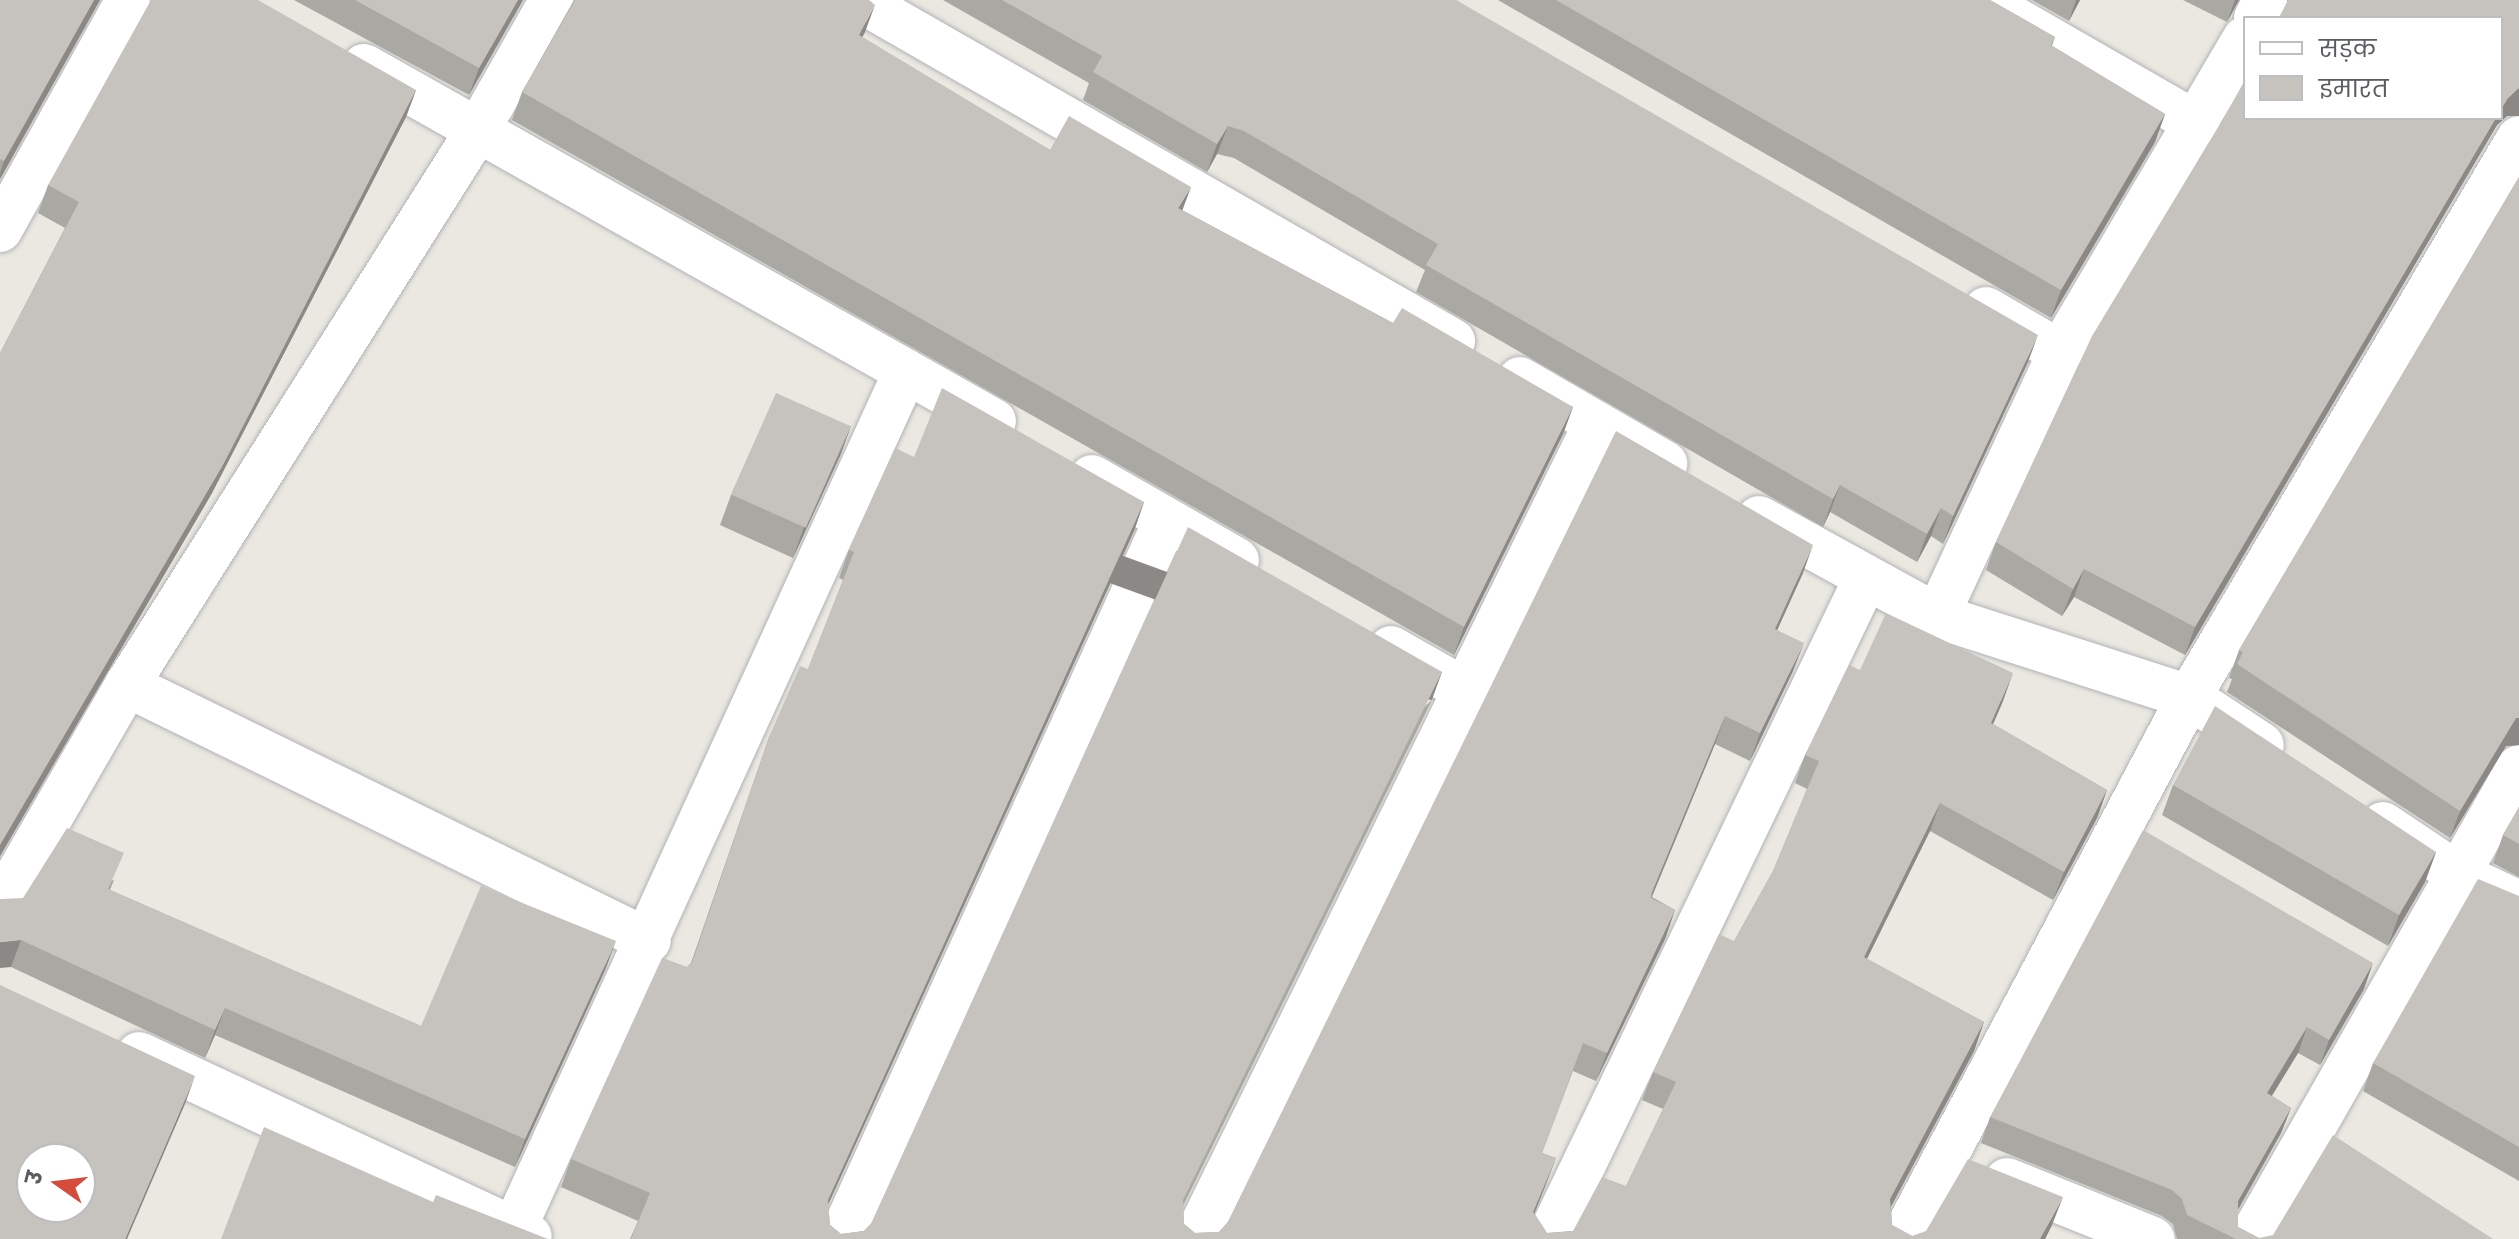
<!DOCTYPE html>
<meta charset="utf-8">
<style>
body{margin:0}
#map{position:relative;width:2519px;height:1239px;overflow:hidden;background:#eae8e0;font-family:Poppins,"Noto Sans Devanagari",sans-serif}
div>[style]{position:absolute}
.roads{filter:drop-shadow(0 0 2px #b1b3b7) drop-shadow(0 0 2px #b1b3b7)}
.minor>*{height:44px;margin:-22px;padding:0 22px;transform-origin:22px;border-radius:22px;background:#fff}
.wall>*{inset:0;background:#aaa8a3}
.shaded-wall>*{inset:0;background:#8b8885;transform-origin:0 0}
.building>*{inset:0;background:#c6c3be;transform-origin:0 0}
span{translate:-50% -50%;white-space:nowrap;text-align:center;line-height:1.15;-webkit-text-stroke:6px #fff;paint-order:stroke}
.legend{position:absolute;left:2243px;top:16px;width:260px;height:104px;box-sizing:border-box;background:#fff;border:2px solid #bdbebf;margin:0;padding:10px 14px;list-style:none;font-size:24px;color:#595c60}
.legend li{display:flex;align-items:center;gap:16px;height:40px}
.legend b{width:40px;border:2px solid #bdbebf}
.north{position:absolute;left:16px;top:1143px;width:80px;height:80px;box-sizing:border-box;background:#fff;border:2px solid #bdbebf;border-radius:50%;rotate:284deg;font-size:22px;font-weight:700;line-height:32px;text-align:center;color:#595c60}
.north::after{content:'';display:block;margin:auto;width:28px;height:36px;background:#d54b3c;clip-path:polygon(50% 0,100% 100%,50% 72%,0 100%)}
</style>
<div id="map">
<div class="roads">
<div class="minor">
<i style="left:859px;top:0;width:685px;rotate:29.86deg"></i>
<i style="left:1982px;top:0;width:249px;rotate:29.9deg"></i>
<i style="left:2256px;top:18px;width:20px;rotate:-63deg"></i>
<i style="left:364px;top:66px;width:723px;rotate:29.4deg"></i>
<i style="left:0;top:230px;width:263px;rotate:-60.9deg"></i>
<i style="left:1986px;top:309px;width:86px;rotate:30.2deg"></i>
<i style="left:1520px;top:379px;width:168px;rotate:30.1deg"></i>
<i style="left:1092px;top:477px;width:167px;rotate:29.8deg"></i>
<i style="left:1759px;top:518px;width:203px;rotate:28.8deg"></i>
<i style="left:1937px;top:616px;width:265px;rotate:17.8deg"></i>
<i style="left:2189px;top:697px;width:87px;rotate:33.3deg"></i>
<i style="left:1937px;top:616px;width:291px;rotate:-65deg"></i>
<i style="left:2060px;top:352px;width:364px;rotate:-59.5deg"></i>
<i style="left:1391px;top:648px;width:85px;rotate:29.6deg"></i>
<i style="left:127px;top:685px;width:581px;rotate:26.12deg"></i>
<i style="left:2383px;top:824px;width:90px;rotate:33.7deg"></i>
<i style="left:2458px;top:874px;width:68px;rotate:25.4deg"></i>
<i style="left:0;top:905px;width:254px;rotate:-60deg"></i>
<i style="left:127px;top:685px;width:653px;rotate:-57.7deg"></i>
<i style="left:476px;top:133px;width:153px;rotate:-60.3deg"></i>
<i style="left:139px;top:1054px;width:431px;rotate:25deg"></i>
<i style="left:2007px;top:1180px;width:157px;rotate:22deg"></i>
<i style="left:514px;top:1229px;width:943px;rotate:-65.45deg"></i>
<i style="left:840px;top:1239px;width:789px;rotate:-65.61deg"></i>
<i style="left:1195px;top:1239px;width:909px;rotate:-63.83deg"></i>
<i style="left:1548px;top:1239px;width:731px;rotate:-64.31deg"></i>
<i style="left:1902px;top:1239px;width:613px;rotate:-62.1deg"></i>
<i style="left:2189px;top:697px;width:649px;rotate:-59.44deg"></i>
<i style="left:2250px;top:1239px;width:543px;rotate:-60.32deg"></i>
</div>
</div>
<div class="wall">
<i style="clip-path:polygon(0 0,100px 0,0 179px)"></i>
<i style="clip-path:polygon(294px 0,523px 0,469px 95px)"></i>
<i style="clip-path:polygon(574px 0,869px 0,865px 32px,862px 37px,1050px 150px,1182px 210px,1393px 323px,1573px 407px,1563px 434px,1454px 655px,512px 120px,522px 92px)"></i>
<i style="clip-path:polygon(943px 0,1456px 0,2028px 362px,1943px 544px,1931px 536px,1917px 562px,1830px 512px,1823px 527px,1416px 292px,1425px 270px,1234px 158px,1217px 154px,1207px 172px,1083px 100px,1089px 83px)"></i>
<i style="clip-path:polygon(1498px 0,1990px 0,2055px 37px,2052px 46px,2165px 114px,2155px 142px,2051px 318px)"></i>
<i style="clip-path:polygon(2032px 0,2080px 0,2069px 21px)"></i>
<i style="clip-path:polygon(2183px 0,2239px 0,2227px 22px)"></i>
<i style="clip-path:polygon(2287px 0,2519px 0,2507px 116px,2497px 125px,2185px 655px,2074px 597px,2062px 616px,1986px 570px,1996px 542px,2287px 3px)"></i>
<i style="clip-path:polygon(416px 90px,406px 117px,212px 493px,0 856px,0 353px,65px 228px,38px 213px,48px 185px)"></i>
<i style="clip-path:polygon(2519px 177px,2519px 745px,2506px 746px,2450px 838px,2227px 692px,2232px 679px,2229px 678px,2239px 650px)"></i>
<i style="clip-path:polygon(851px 426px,840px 456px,793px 558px,720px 525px,731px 495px)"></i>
<i style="clip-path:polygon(914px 457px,1144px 502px,1134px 531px,828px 1205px,830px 1225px,841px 1234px,864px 1231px,1432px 700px,1183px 1206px,1184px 1224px,1195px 1233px,1219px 1232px,1803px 573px,1777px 630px,1793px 671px,1750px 761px,1715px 744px,1652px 897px,1675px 910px,1665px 939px,1596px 1081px,1573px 1071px,1542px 1153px,1556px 1158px,1534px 1213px,1547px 1233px,1573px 1231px,1626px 1186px,1663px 1109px,1642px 1100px,1653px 1072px,1734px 941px,1773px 871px,1807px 789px,1795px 783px,1805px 755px,1860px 670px,2003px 701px,1993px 724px,2107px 790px,2097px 818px,2053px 900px,1930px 831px,1867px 959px,1984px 1022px,1974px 1051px,1891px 1207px,1892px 1225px,1912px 1236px,2052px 1225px,2045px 1239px,630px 1239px,638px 1221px,561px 1187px,571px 1159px,687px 967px,691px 963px,769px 737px,808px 669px,843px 580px,839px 578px,849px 550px)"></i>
<i style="clip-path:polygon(2173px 785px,2436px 852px,2425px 882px,2388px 946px,2162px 815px)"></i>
<i style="clip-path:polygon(2519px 807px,2519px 877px,2493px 863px,2503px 835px)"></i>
<i style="clip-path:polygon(114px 880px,110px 890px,421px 1026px,606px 968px,515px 1167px,215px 1035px,205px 1058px,11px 967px,23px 898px)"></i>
<i style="clip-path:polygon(2519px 896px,2519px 1181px,2363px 1091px,2373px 1063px)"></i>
<i style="clip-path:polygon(2364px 989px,2320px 1065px,2298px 1053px,2272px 1096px,2291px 1108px,2281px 1133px,2238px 1210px,2238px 1227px,2259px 1238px,2493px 1239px,2177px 1239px,2173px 1224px,2162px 1216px,1981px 1143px,1990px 1117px)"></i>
</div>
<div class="shaded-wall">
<i style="clip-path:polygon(94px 0,100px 0,0 179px,0 173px,4px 161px)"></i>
<i style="clip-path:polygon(518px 0,523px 0,469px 95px,479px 68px)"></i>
<i style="clip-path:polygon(2076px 0,2080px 0,2069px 21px)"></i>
<i style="clip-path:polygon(2235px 0,2239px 0,2227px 22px)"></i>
<i style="clip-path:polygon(875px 5px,865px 32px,849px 62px,859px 35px)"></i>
<i style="clip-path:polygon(2518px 88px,2519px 88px,2519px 116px,2507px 116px,2497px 125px,2185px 655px,2195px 627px,2496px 118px,2501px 118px,2501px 109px,2508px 98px)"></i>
<i style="clip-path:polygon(416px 90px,406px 117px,212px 493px,0 856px,0 845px)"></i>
<i style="clip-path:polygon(2165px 114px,2155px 142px,2051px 318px,2061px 290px)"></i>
<i style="clip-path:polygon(1228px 126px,1217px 154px,1207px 172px,1217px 144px)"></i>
<i style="clip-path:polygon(1191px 187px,1181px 214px,1178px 208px)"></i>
<i style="clip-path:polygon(2038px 335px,2028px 362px,1943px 544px,1953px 516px)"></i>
<i style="clip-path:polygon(1573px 407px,1563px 434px,1454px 655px,1464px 627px)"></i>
<i style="clip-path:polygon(851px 426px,840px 456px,793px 558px,804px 527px)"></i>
<i style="clip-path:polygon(1840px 485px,1830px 512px,1823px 527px,1833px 499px)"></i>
<i style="clip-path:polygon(1144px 502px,1134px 531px,817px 1229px,828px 1200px)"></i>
<i style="clip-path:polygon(1941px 508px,1931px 536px,1917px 562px,1927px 534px)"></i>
<i style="clip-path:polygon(1813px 545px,1803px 573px,1765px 657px,1775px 629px)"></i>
<i style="clip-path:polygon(2084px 569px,2074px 597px,2062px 616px,2073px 589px)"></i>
<i style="clip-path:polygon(1804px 643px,1793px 671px,1750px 761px,1760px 733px)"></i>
<i style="left:1442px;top:672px;width:30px;height:588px;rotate:110deg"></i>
<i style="clip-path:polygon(2013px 673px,2003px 701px,1981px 752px,1991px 723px)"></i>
<i style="clip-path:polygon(1725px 716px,1715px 744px,1642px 920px,1652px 892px)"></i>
<i style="clip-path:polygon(2516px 718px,2519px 718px,2519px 745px,2506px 746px,2450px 838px,2460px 811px)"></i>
<i style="clip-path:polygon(2107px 790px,2097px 818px,2053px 900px,2064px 872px)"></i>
<i style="clip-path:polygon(1940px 803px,1930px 831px,1854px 985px,1864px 957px)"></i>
<i style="clip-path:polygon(2436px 852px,2425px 882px,2388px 946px,2399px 915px)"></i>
<i style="clip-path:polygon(1675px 910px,1665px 939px,1596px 1081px,1607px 1053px)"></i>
<i style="clip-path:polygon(21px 940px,11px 967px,0 968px,0 942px)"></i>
<i style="clip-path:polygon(616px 941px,606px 968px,515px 1167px,525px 1139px)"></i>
<i style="clip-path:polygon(2373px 963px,2364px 989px,2320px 1065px,2329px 1040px)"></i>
<i style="clip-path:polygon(225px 1008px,215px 1035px,205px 1058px,215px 1030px)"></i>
<i style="clip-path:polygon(1984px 1022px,1974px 1051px,1880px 1227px,1890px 1199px)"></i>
<i style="clip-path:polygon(2307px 1027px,2298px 1053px,2258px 1118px,2267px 1093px)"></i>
<i style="clip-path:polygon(195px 1076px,185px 1104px,127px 1239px,125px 1239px)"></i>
<i style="clip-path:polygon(2291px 1108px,2281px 1133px,2228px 1227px,2238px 1201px)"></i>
<i style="clip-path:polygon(1556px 1158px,1545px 1187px,1524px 1239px,1533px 1212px)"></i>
<i style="clip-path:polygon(2063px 1197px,2052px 1225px,2045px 1239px,2040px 1239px)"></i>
</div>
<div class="building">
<i style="clip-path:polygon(0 0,94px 0,4px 161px,0 159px)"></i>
<i style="clip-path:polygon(151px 0,258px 0,416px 90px,223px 465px,0 845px,0 353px,79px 202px,48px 185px)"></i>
<i style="clip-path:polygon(355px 0,518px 0,479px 68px)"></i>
<i style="clip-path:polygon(575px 0,869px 0,875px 5px,859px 35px,1050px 150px,1069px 116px,1191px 187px,1178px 208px,1393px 323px,1402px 308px,1573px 407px,1464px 627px,522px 92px)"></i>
<i style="clip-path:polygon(1002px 0,1456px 0,2038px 335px,1953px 516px,1941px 508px,1927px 534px,1840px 485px,1833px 499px,1426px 265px,1438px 244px,1244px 131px,1228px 126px,1217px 144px,1093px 72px,1102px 56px)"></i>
<i style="clip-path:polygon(1556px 0,1990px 0,2055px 37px,2051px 45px,2165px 114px,2061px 290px)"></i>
<i style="clip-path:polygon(2288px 0,2519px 0,2519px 88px,2508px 98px,2501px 109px,2501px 18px,2279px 18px)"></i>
<i style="clip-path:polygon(2245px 80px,2245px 118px,2496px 118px,2195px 627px,2084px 569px,2073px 589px,1996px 542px,2092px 336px,2229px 109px)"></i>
<i style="clip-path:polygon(2519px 177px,2519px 718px,2516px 718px,2460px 811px,2237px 664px,2243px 652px,2239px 650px)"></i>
<i style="clip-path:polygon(942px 388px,1144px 502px,828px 1200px,830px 1225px,841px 1234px,864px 1231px,873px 1221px,1188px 527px,1442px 672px,1183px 1200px,1184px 1224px,1195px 1233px,1219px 1232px,1228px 1222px,1616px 431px,1813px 545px,1775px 629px,1804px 643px,1760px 733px,1725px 716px,1652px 892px,1651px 898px,1675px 910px,1607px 1053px,1583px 1043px,1542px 1153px,1556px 1158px,1533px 1212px,1547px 1233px,1573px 1231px,1602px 1177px,1626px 1186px,1676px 1082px,1653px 1072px,1719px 934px,1734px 941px,1773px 871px,1819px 761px,1805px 755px,1849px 665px,1860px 670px,1886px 613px,2013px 673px,1991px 723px,2107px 790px,2064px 872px,1940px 803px,1864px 957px,1984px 1022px,1890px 1199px,1892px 1225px,1912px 1236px,1926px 1231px,1968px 1159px,2063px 1197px,2040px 1239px,631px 1239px,650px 1193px,571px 1159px,663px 958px,687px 967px,692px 963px,769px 737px,800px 666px,808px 669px,854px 552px,849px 550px,895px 448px,914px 457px)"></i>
<i style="left:776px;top:393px;width:82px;height:111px;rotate:24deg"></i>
<i style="clip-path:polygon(2215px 706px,2436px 852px,2399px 915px,2173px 785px)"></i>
<i style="clip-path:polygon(2519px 807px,2519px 844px,2503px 835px)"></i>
<i style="clip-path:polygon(67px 828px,124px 853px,108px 889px,421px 1026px,481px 886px,616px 941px,525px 1139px,225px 1008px,215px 1030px,21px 940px,0 942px,0 899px,23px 898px)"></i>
<i style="clip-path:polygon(2143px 830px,2373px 963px,2329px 1040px,2307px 1027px,2267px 1093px,2291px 1108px,2238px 1201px,2238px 1227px,2259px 1238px,2273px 1235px,2333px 1135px,2493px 1239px,2236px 1239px,2187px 1215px,2182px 1199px,2172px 1190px,1990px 1117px)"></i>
<i style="clip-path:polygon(2478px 879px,2519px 896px,2519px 1147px,2373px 1063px)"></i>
<i style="clip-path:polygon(evenodd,0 985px,195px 1076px,125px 1239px,0 1239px,0 985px,32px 1159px,80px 1159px,80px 1207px,32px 1207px,32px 1159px)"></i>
<i style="clip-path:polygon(264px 1127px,433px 1202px,436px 1195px,548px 1239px,221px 1239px)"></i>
</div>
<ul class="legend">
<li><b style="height:10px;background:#fff"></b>सड़क</li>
<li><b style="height:22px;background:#c6c3be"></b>इमारत</li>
</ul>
<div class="north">उ</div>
</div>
